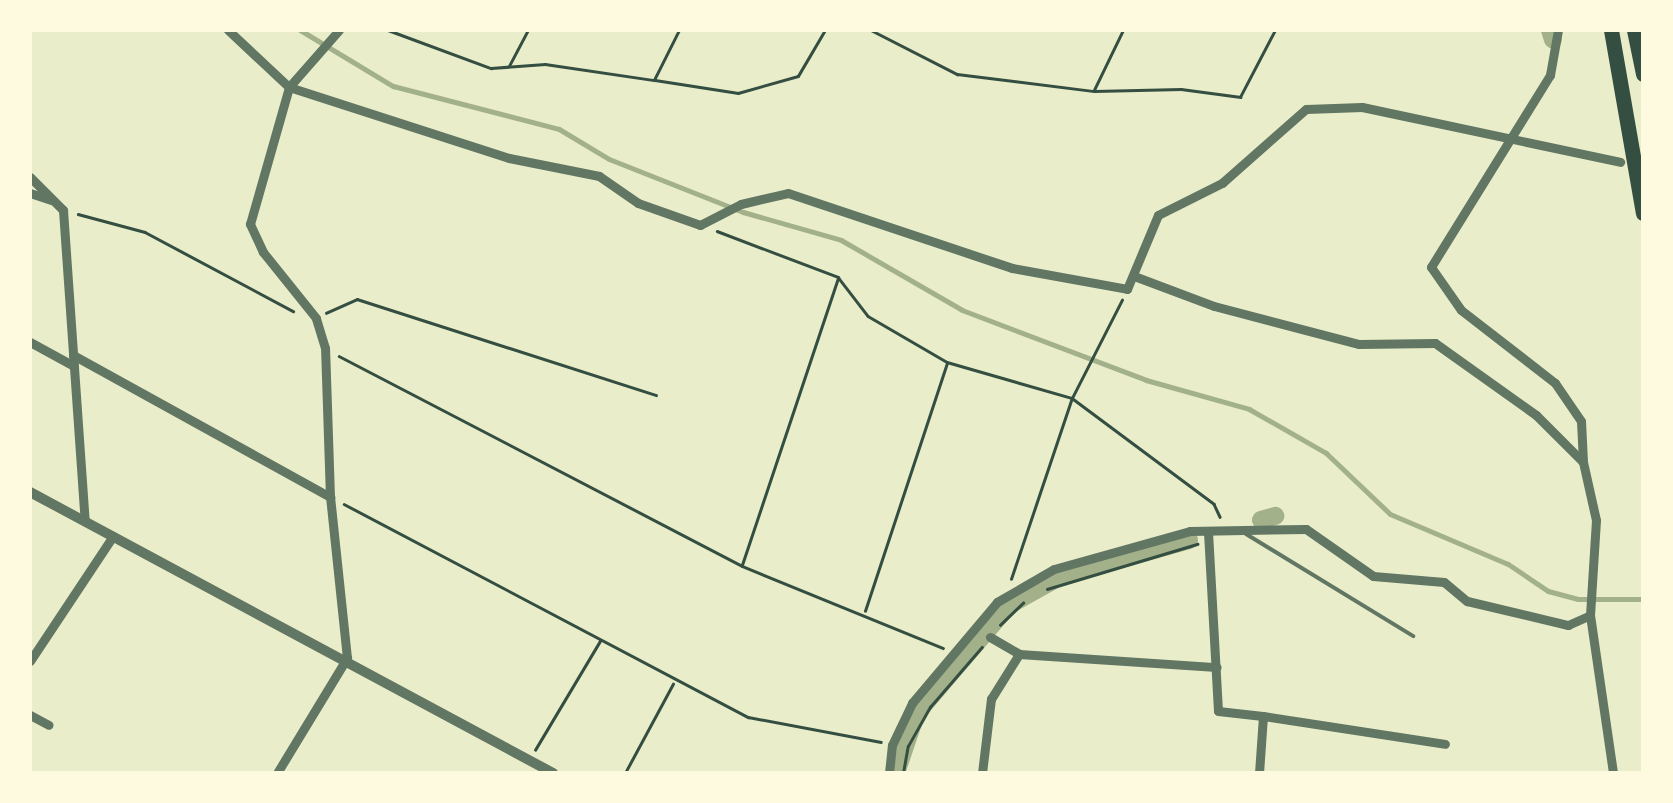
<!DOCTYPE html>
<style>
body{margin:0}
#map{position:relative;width:1673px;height:803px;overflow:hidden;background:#e9edc9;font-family:Lato,sans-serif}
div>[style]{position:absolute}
.stream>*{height:5px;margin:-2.5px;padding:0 2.5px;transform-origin:2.5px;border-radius:2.5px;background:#a3b18a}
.canal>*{height:18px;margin:-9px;padding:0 9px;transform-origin:9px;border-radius:9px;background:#a3b18a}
.path>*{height:2.5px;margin:-1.25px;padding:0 1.25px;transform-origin:1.25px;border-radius:1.25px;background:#344e41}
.service>*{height:4px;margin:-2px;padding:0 2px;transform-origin:2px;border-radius:2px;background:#617663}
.minor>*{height:9px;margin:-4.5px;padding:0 4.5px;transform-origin:4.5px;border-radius:4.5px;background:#617663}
.tertiary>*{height:10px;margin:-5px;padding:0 5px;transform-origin:5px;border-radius:5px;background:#617663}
.motorway>*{height:15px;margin:-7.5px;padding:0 7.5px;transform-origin:7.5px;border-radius:7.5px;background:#344e41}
span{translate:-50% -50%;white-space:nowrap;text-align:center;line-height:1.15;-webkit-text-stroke:10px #fefae0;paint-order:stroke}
.frame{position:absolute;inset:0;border:32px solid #fefae0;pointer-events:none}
</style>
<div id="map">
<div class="stream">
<i style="left:300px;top:30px;width:109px;rotate:31.1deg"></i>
<i style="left:393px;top:86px;width:171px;rotate:14.5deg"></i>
<i style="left:559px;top:129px;width:58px;rotate:31deg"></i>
<i style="left:609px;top:159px;width:144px;rotate:21.6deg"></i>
<i style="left:743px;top:212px;width:102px;rotate:15.9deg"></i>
<i style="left:841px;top:240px;width:140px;rotate:30deg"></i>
<i style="left:962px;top:310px;width:197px;rotate:20.8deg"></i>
<i style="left:1146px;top:380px;width:107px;rotate:15.7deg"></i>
<i style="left:1249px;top:409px;width:89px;rotate:29.7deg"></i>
<i style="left:1326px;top:453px;width:88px;rotate:43.6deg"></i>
<i style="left:1390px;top:514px;width:128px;rotate:23deg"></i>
<i style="left:1508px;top:564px;width:48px;rotate:34deg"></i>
<i style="left:1548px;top:591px;width:31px;rotate:15deg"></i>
<i style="left:1578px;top:599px;width:65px"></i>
</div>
<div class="canal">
<i style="left:1550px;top:30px;width:10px;rotate:73deg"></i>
<i style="left:1261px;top:520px;width:15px;rotate:-16deg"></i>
<i style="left:896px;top:773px;width:62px;rotate:-71.3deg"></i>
<i style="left:916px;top:714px;width:143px;rotate:-49.5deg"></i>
<i style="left:1009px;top:605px;width:60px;rotate:-29.1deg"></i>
<i style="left:1061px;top:576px;width:133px;rotate:-15.7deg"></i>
</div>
<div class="path">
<i style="left:388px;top:30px;width:110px;rotate:20.3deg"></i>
<i style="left:491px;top:68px;width:54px;rotate:-4.2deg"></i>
<i style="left:545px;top:64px;width:110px;rotate:8.4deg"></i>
<i style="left:654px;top:80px;width:56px;rotate:-63.4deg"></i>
<i style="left:871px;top:30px;width:97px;rotate:27.1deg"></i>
<i style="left:957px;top:74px;width:138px;rotate:7.1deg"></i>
<i style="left:1094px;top:91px;width:87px;rotate:-1.3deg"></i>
<i style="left:1181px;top:89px;width:60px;rotate:7.7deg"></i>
<i style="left:1240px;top:97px;width:76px;rotate:-62.4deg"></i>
<i style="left:509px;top:66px;width:41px;rotate:-62.2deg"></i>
<i style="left:655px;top:80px;width:84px;rotate:8.9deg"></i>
<i style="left:738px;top:93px;width:62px;rotate:-15.8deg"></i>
<i style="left:798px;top:76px;width:53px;rotate:-59.6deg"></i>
<i style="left:1094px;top:90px;width:67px;rotate:-64.2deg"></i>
<i style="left:78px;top:214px;width:69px;rotate:15deg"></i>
<i style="left:145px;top:232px;width:168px;rotate:28.1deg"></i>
<i style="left:717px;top:231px;width:129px;rotate:20.8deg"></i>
<i style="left:838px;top:277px;width:49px;rotate:52.4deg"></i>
<i style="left:868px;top:316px;width:91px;rotate:30.2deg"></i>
<i style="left:947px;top:362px;width:130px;rotate:16.1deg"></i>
<i style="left:1072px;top:398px;width:177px;rotate:36.7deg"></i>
<i style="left:1214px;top:504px;width:14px;rotate:65deg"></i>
<i style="left:326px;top:313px;width:34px;rotate:-24deg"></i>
<i style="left:357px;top:299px;width:314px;rotate:17.8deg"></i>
<i style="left:339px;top:356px;width:454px;rotate:27.5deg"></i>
<i style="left:742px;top:566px;width:217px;rotate:22.2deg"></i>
<i style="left:344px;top:504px;width:457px;rotate:27.8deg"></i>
<i style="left:748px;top:717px;width:135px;rotate:10.6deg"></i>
<i style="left:742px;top:565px;width:303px;rotate:-71.5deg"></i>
<i style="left:1011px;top:579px;width:191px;rotate:-71.4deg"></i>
<i style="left:1072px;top:398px;width:110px;rotate:-63deg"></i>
<i style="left:1047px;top:589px;width:157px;rotate:-16.7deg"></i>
<i style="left:865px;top:611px;width:261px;rotate:-71.7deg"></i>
<i style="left:1000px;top:625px;width:32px;rotate:-44deg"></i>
<i style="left:535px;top:750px;width:127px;rotate:-59.2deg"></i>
<i style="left:625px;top:773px;width:101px;rotate:-61.7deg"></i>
<i style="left:903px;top:773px;width:27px;rotate:-80deg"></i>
<i style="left:908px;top:746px;width:45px;rotate:-60.6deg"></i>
<i style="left:930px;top:707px;width:79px;rotate:-49.1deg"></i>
</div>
<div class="service">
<i style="left:1246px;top:534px;width:196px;rotate:31.4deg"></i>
</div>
<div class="minor">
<i style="left:228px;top:30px;width:83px;rotate:43.1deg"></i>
<i style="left:289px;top:87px;width:231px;rotate:17.9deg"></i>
<i style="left:509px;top:158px;width:92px;rotate:11.3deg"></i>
<i style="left:599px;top:176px;width:47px;rotate:34.7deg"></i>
<i style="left:638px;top:203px;width:66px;rotate:19.5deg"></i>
<i style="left:700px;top:225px;width:46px;rotate:-27.1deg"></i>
<i style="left:741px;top:204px;width:48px;rotate:-13.2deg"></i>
<i style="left:788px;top:193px;width:236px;rotate:18.5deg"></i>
<i style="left:1012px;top:268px;width:117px;rotate:10.3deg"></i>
<i style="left:1127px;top:289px;width:80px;rotate:-67.3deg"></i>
<i style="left:1158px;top:215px;width:72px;rotate:-26.6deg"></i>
<i style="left:1222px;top:183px;width:112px;rotate:-41.4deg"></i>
<i style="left:1306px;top:109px;width:56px;rotate:-2deg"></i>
<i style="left:1362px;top:107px;width:264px;rotate:12deg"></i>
<i style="left:1558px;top:30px;width:46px;rotate:100.1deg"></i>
<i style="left:1550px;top:75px;width:226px;rotate:121.8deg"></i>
<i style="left:1431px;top:267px;width:52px;rotate:55.1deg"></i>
<i style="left:1461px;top:310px;width:119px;rotate:37.8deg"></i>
<i style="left:1555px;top:383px;width:46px;rotate:55.6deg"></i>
<i style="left:1581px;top:421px;width:41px;rotate:87.2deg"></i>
<i style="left:30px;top:177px;width:47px;rotate:45deg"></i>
<i style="left:63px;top:210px;width:312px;rotate:86deg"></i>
<i style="left:30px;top:193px;width:23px;rotate:18deg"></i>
<i style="left:1134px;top:276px;width:85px;rotate:20.6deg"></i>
<i style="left:1214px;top:306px;width:150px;rotate:14.7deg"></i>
<i style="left:1359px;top:344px;width:76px;rotate:-0.8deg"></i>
<i style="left:1435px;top:343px;width:124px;rotate:35.5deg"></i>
<i style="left:1536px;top:415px;width:66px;rotate:45deg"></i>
<i style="left:1583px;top:462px;width:59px;rotate:77.4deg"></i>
<i style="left:1596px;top:520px;width:95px;rotate:93.6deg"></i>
<i style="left:1590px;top:615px;width:160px;rotate:81.7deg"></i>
<i style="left:30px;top:342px;width:50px;rotate:28.6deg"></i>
<i style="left:73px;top:355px;width:294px;rotate:28.9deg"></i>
<i style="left:1208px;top:532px;width:179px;rotate:86.8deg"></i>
<i style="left:1218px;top:711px;width:45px;rotate:6.3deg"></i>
<i style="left:1263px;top:716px;width:57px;rotate:94deg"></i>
<i style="left:990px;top:637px;width:34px;rotate:30deg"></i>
<i style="left:1019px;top:654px;width:198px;rotate:3.8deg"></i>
<i style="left:30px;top:661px;width:150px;rotate:-56.4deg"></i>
<i style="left:30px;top:715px;width:21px;rotate:28deg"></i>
<i style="left:1263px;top:716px;width:184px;rotate:8.7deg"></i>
<i style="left:277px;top:773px;width:135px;rotate:-58.7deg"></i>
<i style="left:347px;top:658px;width:162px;rotate:-96deg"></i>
<i style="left:330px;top:497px;width:149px;rotate:-91.9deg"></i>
<i style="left:325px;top:348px;width:31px;rotate:-107deg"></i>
<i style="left:316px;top:318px;width:85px;rotate:-128.8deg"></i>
<i style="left:263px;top:252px;width:31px;rotate:-115deg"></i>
<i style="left:250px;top:224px;width:142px;rotate:-74.1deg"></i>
<i style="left:289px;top:87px;width:76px;rotate:-48.7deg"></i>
<i style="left:889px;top:773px;width:28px;rotate:-84deg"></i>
<i style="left:892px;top:745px;width:47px;rotate:-64.5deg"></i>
<i style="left:912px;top:703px;width:132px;rotate:-49.9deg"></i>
<i style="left:997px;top:602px;width:66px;rotate:-30.1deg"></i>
<i style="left:1054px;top:569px;width:141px;rotate:-15.6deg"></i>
<i style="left:1190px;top:531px;width:116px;rotate:-1deg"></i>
<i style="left:1306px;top:529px;width:82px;rotate:35deg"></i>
<i style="left:1373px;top:576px;width:71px;rotate:4.8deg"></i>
<i style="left:1444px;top:582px;width:30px;rotate:40deg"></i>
<i style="left:1467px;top:601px;width:104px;rotate:13.4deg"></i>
<i style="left:1568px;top:625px;width:24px;rotate:-24deg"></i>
<i style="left:982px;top:773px;width:75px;rotate:-83.1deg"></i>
<i style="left:991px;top:699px;width:53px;rotate:-58.1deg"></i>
</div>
<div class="tertiary">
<i style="left:30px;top:492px;width:594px;rotate:28.25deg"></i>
</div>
<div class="motorway">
<i style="left:1611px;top:30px;width:186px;rotate:80.1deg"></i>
<i style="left:1634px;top:30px;width:45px;rotate:78.4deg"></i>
</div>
<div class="frame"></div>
</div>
